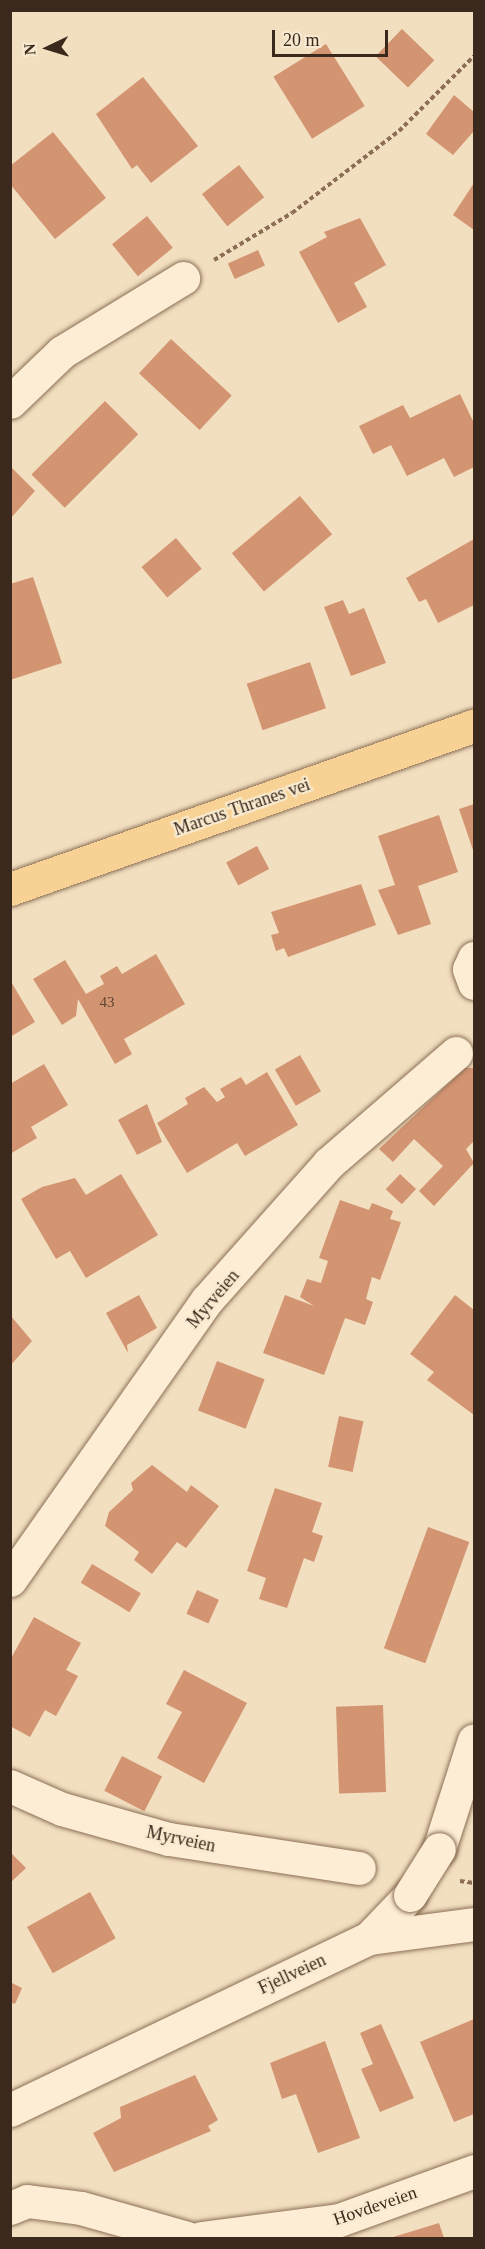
<!DOCTYPE html>
<style>
body{margin:0}
#map{position:relative;width:485px;height:2249px;overflow:hidden;background:#f2dfc0;font-family:"Times New Roman",serif}
div>[style]{position:absolute}
.building>*{inset:0;background:#d39472;transform-origin:0 0}
.path>*{height:4px;margin-top:-2px;transform-origin:0;background:repeating-linear-gradient(90deg,#8c6f56 0 4.5px,transparent 0 7.5px)}
.roads{filter:drop-shadow(0 0 2px #8c6f56) drop-shadow(0 0 2px #8c6f56)}
.minor>*{height:33px;margin:-16.5px;padding:0 16.5px;transform-origin:16.5px;border-radius:16.5px;background:#fcedd4}
.major>*{height:33px;margin:-16.5px;padding:0 16.5px;transform-origin:16.5px;border-radius:16.5px;background:#f8d294}
.bridges{filter:drop-shadow(0 0 2px #8c6f56) drop-shadow(0 0 2px #8c6f56)}
.minor-bridge>*{height:33px;margin:-16.5px;padding:0 16.5px;transform-origin:16.5px;border-radius:16.5px;background:#fcedd4}
span{translate:-50% -50%;white-space:nowrap;text-align:center;line-height:1.15;-webkit-text-stroke:4.5px #f8ead0;paint-order:stroke}
.number-label{font-size:15px;color:#604432}
.number-label span{-webkit-text-stroke-width:0}
.street-label{font-size:18px;color:#3a291c}
.frame{position:absolute;inset:0;border:12px solid #3a291c;pointer-events:none}
.north{position:absolute;left:18px;top:18px;width:60px;height:60px;-webkit-text-stroke:4px #f8ead0;paint-order:stroke;rotate:266deg;font-size:16px;font-weight:700;line-height:24px;text-align:center;color:#3a291c}
.north::after{content:'';display:block;margin:auto;width:21px;height:27px;background:#3a291c;clip-path:polygon(50% 0,100% 100%,50% 72%,0 100%)}
.scale{position:absolute;left:272px;top:30px;width:116px;height:27px;box-sizing:border-box;border:3px solid #3a291c;border-top:0;padding-left:8px;font-size:18px;line-height:21px;white-space:nowrap;color:#3a291c;-webkit-text-stroke:4px #f8ead0;paint-order:stroke}
</style>
<div id="map">
<div class="building">
<i style="left:402px;top:29px;width:45px;height:38px;rotate:44deg"></i>
<i style="left:326px;top:44px;width:73px;height:62px;rotate:58deg"></i>
<i style="clip-path:polygon(143px 77px,198px 146px,151px 183px,137px 165px,132px 169px,96px 114px)"></i>
<i style="clip-path:polygon(454px 95px,474px 112px,474px 131px,453px 155px,426px 134px)"></i>
<i style="clip-path:polygon(53px 132px,106px 198px,55px 239px,10px 184px,10px 166px)"></i>
<i style="left:239px;top:165px;width:41px;height:47px;rotate:52deg"></i>
<i style="clip-path:polygon(474px 183px,474px 230px,453px 215px)"></i>
<i style="left:147px;top:216px;width:41px;height:45px;rotate:51deg"></i>
<i style="clip-path:polygon(360px 218px,386px 265px,354px 283px,367px 307px,338px 323px,299px 252px,327px 237px,324px 232px)"></i>
<i style="left:258px;top:250px;width:17px;height:33px;rotate:66deg"></i>
<i style="left:171px;top:339px;width:83px;height:47px;rotate:43deg"></i>
<i style="clip-path:polygon(460px 394px,474px 423px,474px 467px,454px 477px,444px 458px,407px 476px,391px 445px,373px 454px,359px 426px,403px 405px,410px 418px)"></i>
<i style="left:105px;top:401px;width:47px;height:104px;rotate:45deg"></i>
<i style="clip-path:polygon(10px 466px,35px 491px,10px 519px)"></i>
<i style="left:300px;top:496px;width:50px;height:89px;rotate:50deg"></i>
<i style="left:176px;top:538px;width:40px;height:45px;rotate:50deg"></i>
<i style="clip-path:polygon(474px 539px,474px 605px,438px 623px,426px 599px,419px 602px,406px 578px)"></i>
<i style="clip-path:polygon(33px 577px,62px 663px,10px 680px,10px 584px)"></i>
<i style="clip-path:polygon(343px 600px,349px 614px,364px 608px,386px 663px,351px 676px,324px 607px)"></i>
<i style="left:310px;top:662px;width:49px;height:67px;rotate:71deg"></i>
<i style="clip-path:polygon(474px 804px,474px 853px,459px 809px)"></i>
<i style="clip-path:polygon(439px 815px,458px 872px,418px 886px,431px 924px,398px 935px,378px 890px,395px 885px,378px 836px)"></i>
<i style="left:257px;top:846px;width:26px;height:35px;rotate:62deg"></i>
<i style="clip-path:polygon(361px 884px,376px 925px,288px 957px,284px 948px,276px 951px,271px 935px,279px 933px,271px 912px)"></i>
<i style="clip-path:polygon(156px 954px,185px 1004px,124px 1039px,132px 1054px,115px 1064px,78px 999px,76px 1016px,62px 1025px,33px 979px,65px 960px,86px 994px,104px 984px,100px 976px,117px 966px,122px 974px)"></i>
<i style="clip-path:polygon(10px 980px,35px 1022px,10px 1037px)"></i>
<i style="left:300px;top:1055px;width:42px;height:29px;rotate:60deg"></i>
<i style="clip-path:polygon(44px 1064px,68px 1105px,31px 1127px,37px 1138px,10px 1154px,10px 1084px)"></i>
<i style="clip-path:polygon(465px 1068px,474px 1068px,474px 1141px,466px 1149px,474px 1163px,434px 1206px,419px 1191px,443px 1166px,414px 1139px,393px 1162px,379px 1149px)"></i>
<i style="clip-path:polygon(267px 1072px,298px 1125px,245px 1156px,237px 1143px,187px 1173px,157px 1123px,188px 1104px,185px 1098px,204px 1087px,217px 1102px,225px 1097px,220px 1089px,241px 1077px,246px 1085px)"></i>
<i style="clip-path:polygon(147px 1104px,162px 1142px,137px 1155px,118px 1120px)"></i>
<i style="clip-path:polygon(121px 1174px,158px 1235px,86px 1278px,70px 1251px,56px 1259px,21px 1199px,42px 1187px,75px 1178px,86px 1195px)"></i>
<i style="left:400px;top:1174px;width:22px;height:21px;rotate:43deg"></i>
<i style="clip-path:polygon(340px 1200px,369px 1210px,372px 1203px,393px 1211px,390px 1219px,401px 1222px,380px 1280px,372px 1277px,366px 1299px,373px 1302px,365px 1325px,345px 1318px,324px 1375px,263px 1353px,285px 1295px,314px 1306px,300px 1297px,307px 1279px,321px 1283px,328px 1261px,319px 1258px)"></i>
<i style="clip-path:polygon(139px 1295px,157px 1328px,127px 1345px,128px 1353px,106px 1313px)"></i>
<i style="clip-path:polygon(455px 1295px,474px 1310px,474px 1415px,427px 1380px,434px 1372px,410px 1354px)"></i>
<i style="clip-path:polygon(10px 1315px,32px 1341px,10px 1366px)"></i>
<i style="left:217px;top:1361px;width:51px;height:53px;rotate:21deg"></i>
<i style="left:339px;top:1416px;width:25px;height:52px;rotate:12deg"></i>
<i style="clip-path:polygon(152px 1465px,187px 1492px,191px 1485px,219px 1506px,186px 1548px,177px 1542px,152px 1574px,134px 1560px,139px 1552px,105px 1526px,109px 1512px,133px 1490px,131px 1483px)"></i>
<i style="clip-path:polygon(275px 1488px,322px 1503px,312px 1532px,323px 1536px,314px 1562px,304px 1558px,287px 1608px,259px 1599px,266px 1578px,247px 1571px)"></i>
<i style="left:428px;top:1527px;width:44px;height:129px;rotate:20deg"></i>
<i style="left:92px;top:1564px;width:57px;height:22px;rotate:31deg"></i>
<i style="left:197px;top:1590px;width:24px;height:26px;rotate:24deg"></i>
<i style="clip-path:polygon(34px 1617px,81px 1643px,66px 1670px,78px 1676px,56px 1716px,45px 1710px,30px 1737px,10px 1726px,10px 1660px)"></i>
<i style="clip-path:polygon(184px 1670px,247px 1703px,204px 1783px,157px 1758px,182px 1712px,166px 1704px)"></i>
<i style="left:383px;top:1705px;width:87px;height:47px;rotate:88deg"></i>
<i style="left:122px;top:1756px;width:45px;height:39px;rotate:27deg"></i>
<i style="clip-path:polygon(10px 1852px,26px 1868px,10px 1883px)"></i>
<i style="left:90px;top:1892px;width:53px;height:72px;rotate:61deg"></i>
<i style="clip-path:polygon(10px 1982px,22px 1988px,15px 2004px,10px 2002px)"></i>
<i style="clip-path:polygon(474px 2019px,474px 2114px,454px 2122px,420px 2042px)"></i>
<i style="clip-path:polygon(381px 2024px,414px 2098px,380px 2112px,361px 2069px,373px 2064px,360px 2033px)"></i>
<i style="clip-path:polygon(325px 2041px,360px 2138px,318px 2153px,296px 2094px,282px 2099px,270px 2063px)"></i>
<i style="clip-path:polygon(195px 2075px,218px 2120px,208px 2126px,211px 2131px,114px 2172px,93px 2133px,121px 2118px,120px 2107px)"></i>
<i style="clip-path:polygon(439px 2223px,444px 2238px,390px 2238px)"></i>
</div>
<div class="path">
<i style="left:214px;top:260px;width:91px;rotate:-31.1deg"></i>
<i style="left:292px;top:213px;width:135px;rotate:-37.5deg"></i>
<i style="left:399px;top:131px;width:106px;rotate:-45deg"></i>
<i style="left:460px;top:1881px;width:14px;rotate:8deg"></i>
</div>
<div class="roads">
<div class="minor">
<i style="left:10px;top:402px;width:72px;rotate:-43.9deg"></i>
<i style="left:62px;top:352px;width:142px;rotate:-31.4deg"></i>
<i style="left:474px;top:958px;width:12px;rotate:114deg"></i>
<i style="left:469px;top:969px;width:15px;rotate:70deg"></i>
<i style="left:10px;top:1580px;width:342px;rotate:-54.9deg"></i>
<i style="left:207px;top:1300px;width:183px;rotate:-48.3deg"></i>
<i style="left:329px;top:1163px;width:168px;rotate:-40.9deg"></i>
<i style="left:10px;top:1786px;width:57px;rotate:23.9deg"></i>
<i style="left:62px;top:1809px;width:111px;rotate:15.7deg"></i>
<i style="left:169px;top:1839px;width:192px;rotate:8.7deg"></i>
<i style="left:439px;top:1849px;width:114px;rotate:-72.2deg"></i>
<i style="left:369px;top:1938px;width:106px;rotate:-7.6deg"></i>
<i style="left:10px;top:2110px;width:398px;rotate:-25.6deg"></i>
<i style="left:369px;top:1938px;width:59px;rotate:-46.4deg"></i>
<i style="left:10px;top:2208px;width:18px;rotate:-22deg"></i>
<i style="left:27px;top:2201px;width:54px;rotate:7.4deg"></i>
<i style="left:81px;top:2208px;width:110px;rotate:15.8deg"></i>
<i style="left:201px;top:2238px;width:139px;rotate:-7.4deg"></i>
<i style="left:339px;top:2220px;width:144px;rotate:-19.9deg"></i>
</div>
<div class="major">
<i style="left:10px;top:889px;width:492px;rotate:-19.4deg"></i>
</div>
</div>
<div class="bridges">
<div class="minor-bridge">
<i style="left:410px;top:1895px;width:54px;rotate:-57.8deg"></i>
</div>
</div>
<div class="number-label">
<span style="left:107px;top:1003px">43</span>
</div>
<div class="street-label">
<span style="left:242px;top:807px;rotate:-19deg">Marcus Thranes vei</span>
<span style="left:213px;top:1299px;rotate:-50deg">Myrveien</span>
<span style="left:181px;top:1839px;rotate:12deg">Myrveien</span>
<span style="left:292px;top:1974px;rotate:-25deg">Fjellveien</span>
<span style="left:375px;top:2206px;rotate:-19deg">Hovdeveien</span>
</div>
<div class="frame"></div>
<div class="north">N</div>
<div class="scale">20 m</div>
</div>
